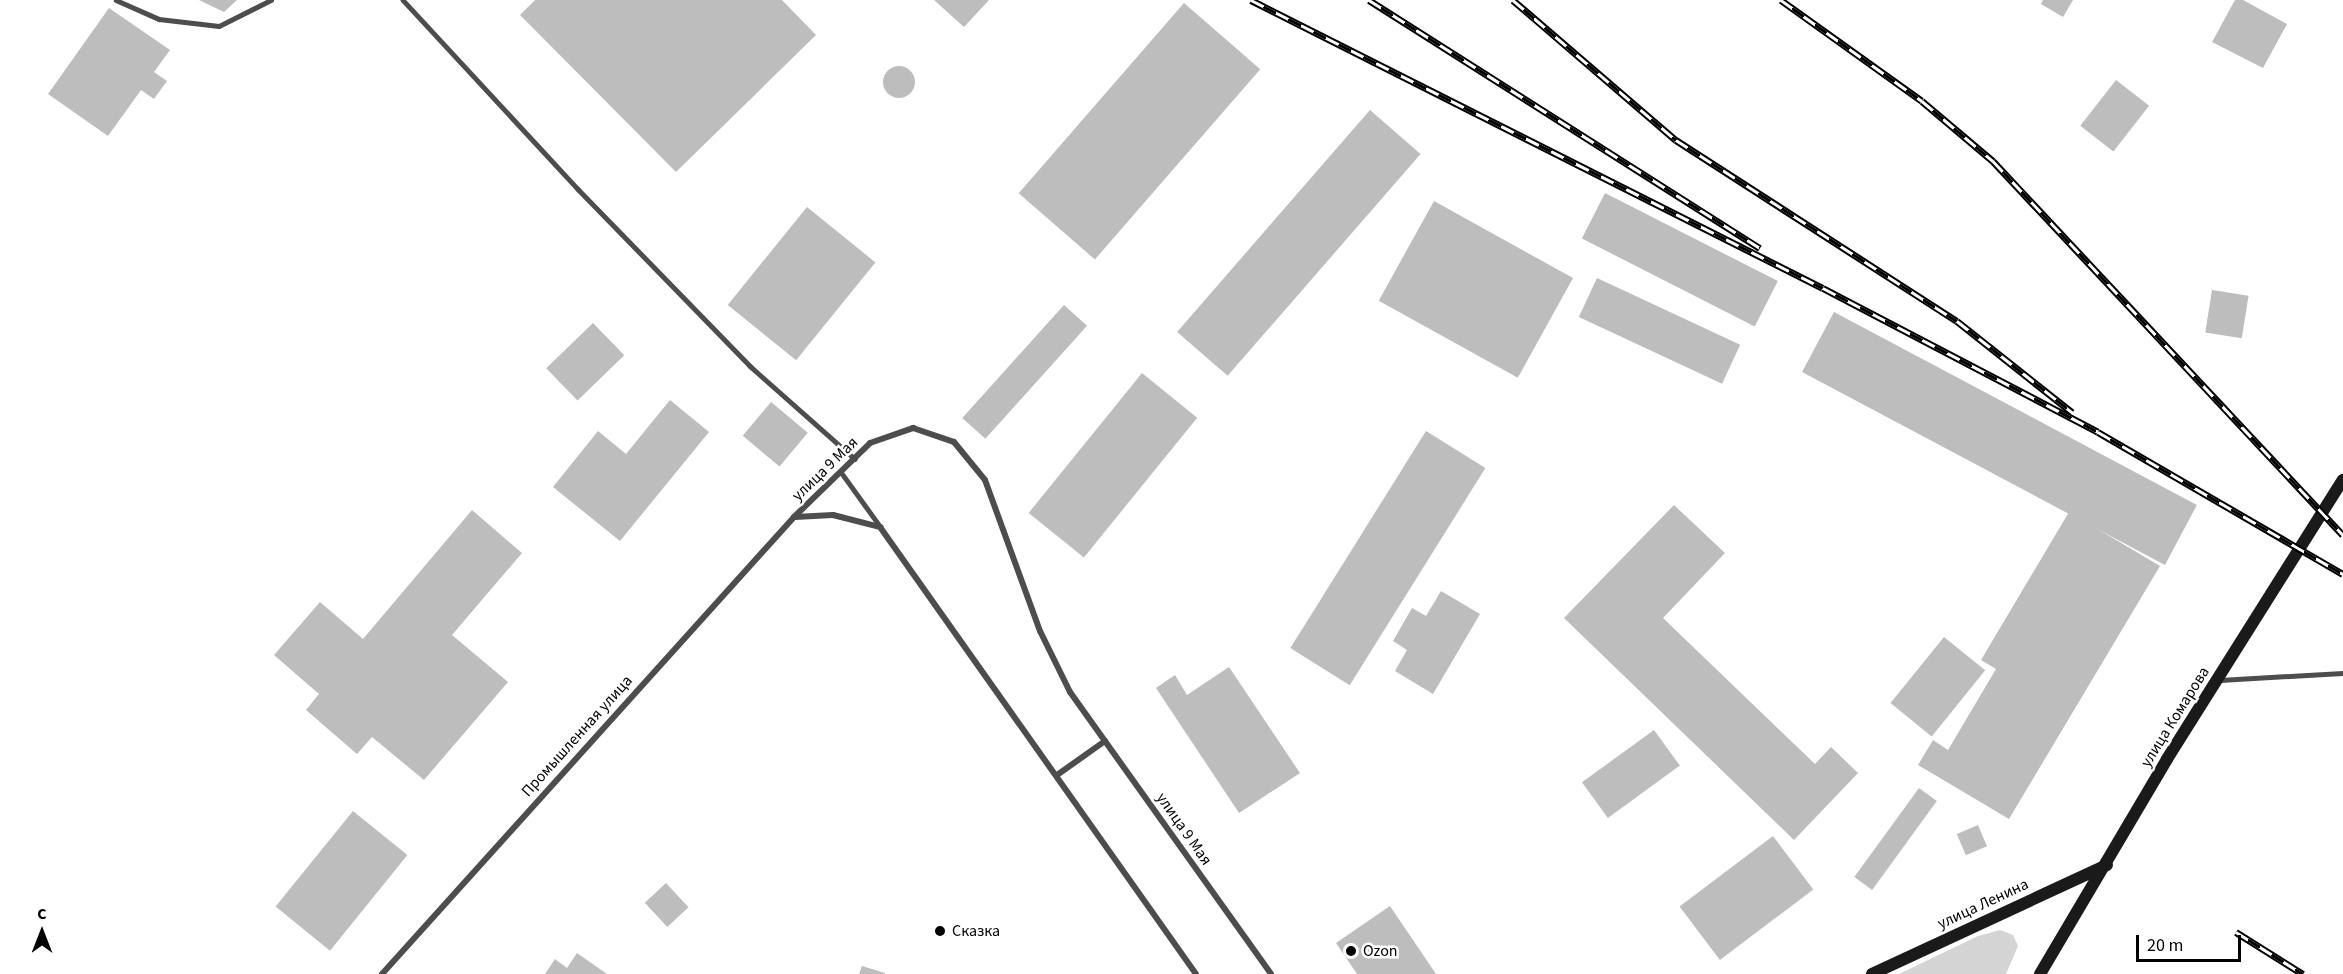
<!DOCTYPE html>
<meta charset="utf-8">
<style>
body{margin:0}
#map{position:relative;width:2343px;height:974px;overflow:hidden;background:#fff;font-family:"Source Sans 3",sans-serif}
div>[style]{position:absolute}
.green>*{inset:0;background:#d4d4d4}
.building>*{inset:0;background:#bdbdbd;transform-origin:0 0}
.round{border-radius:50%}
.lane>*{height:4.5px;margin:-2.25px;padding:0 2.25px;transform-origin:2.25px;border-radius:2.25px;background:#4d4d4d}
.street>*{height:6px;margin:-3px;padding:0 3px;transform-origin:3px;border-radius:3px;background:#4d4d4d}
.secondary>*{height:12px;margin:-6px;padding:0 6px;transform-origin:6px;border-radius:6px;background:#1a1a1a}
.rail>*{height:7px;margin-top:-3.5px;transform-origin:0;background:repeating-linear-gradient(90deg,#fff 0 14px,#000 0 28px);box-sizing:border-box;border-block:2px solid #000}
.dots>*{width:16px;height:16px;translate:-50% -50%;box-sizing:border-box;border:3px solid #fff;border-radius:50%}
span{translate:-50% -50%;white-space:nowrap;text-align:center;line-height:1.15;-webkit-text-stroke:5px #fff;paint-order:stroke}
.street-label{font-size:16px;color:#000}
.poi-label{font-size:16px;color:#000}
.left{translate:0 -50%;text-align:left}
.north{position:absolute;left:12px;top:902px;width:60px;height:60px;-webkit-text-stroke:4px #fff;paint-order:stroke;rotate:0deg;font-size:16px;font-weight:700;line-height:24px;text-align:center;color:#000}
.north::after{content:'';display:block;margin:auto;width:21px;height:27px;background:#000;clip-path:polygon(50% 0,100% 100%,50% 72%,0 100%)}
.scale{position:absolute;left:2136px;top:935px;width:105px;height:27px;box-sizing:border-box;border:3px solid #000;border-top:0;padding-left:8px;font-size:18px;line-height:21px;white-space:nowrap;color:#000;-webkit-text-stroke:4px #fff;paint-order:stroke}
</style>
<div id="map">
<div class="green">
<i style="clip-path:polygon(2000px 930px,2013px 935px,2018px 946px,2006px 974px,1899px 974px,1978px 936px)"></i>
</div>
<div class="building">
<i style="clip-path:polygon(199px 0,237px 0,224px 12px)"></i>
<i style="clip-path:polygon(535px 0,782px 0,816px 35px,676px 172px,520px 15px)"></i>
<i style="clip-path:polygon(934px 0,989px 0,964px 27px)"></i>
<i style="clip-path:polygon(2043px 0,2073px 0,2063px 17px,2041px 4px)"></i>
<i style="clip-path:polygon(2235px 0,2243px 0,2287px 24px,2263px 68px,2212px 42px)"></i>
<i style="left:1184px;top:3px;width:101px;height:252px;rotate:41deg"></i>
<i style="clip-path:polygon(109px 8px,170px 50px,154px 72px,167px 81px,154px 99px,141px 90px,108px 136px,48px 94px)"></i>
<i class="round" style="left:883px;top:66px;width:32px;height:32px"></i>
<i style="left:2116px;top:80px;width:42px;height:58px;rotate:38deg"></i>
<i style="left:1370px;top:110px;width:67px;height:294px;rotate:41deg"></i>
<i style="left:1605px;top:193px;width:194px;height:51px;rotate:27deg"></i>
<i style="left:1434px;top:201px;width:159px;height:114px;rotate:29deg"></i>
<i style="left:807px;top:207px;width:88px;height:126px;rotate:39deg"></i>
<i style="left:1597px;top:278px;width:158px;height:43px;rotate:25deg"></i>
<i style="left:2212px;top:290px;width:37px;height:43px;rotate:9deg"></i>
<i style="left:1064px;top:305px;width:31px;height:152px;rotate:42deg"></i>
<i style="left:1834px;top:312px;width:411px;height:68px;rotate:28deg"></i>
<i style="left:593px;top:323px;width:45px;height:65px;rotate:46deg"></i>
<i style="left:1142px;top:373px;width:71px;height:180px;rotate:39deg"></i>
<i style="clip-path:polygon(670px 400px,709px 432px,620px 541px,553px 487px,598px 431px,626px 454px)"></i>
<i style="left:771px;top:402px;width:48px;height:44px;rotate:40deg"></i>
<i style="left:1426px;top:431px;width:70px;height:256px;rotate:32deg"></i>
<i style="clip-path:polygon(1674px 505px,1725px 553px,1663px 618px,1815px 764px,1831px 747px,1858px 773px,1794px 840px,1564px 618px)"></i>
<i style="clip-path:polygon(472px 510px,522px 553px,452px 635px,508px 682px,424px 780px,372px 737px,357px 754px,306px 710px,319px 694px,274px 655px,320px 602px,363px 639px)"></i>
<i style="clip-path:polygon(2069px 512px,2160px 566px,2009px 819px,1918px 765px,1933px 740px,1948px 750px,1996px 669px,1981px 660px)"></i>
<i style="clip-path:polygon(1441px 591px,1480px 614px,1433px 694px,1395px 671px,1407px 650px,1393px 641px,1412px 608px,1426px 616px)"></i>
<i style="left:1944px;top:637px;width:53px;height:85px;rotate:39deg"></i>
<i style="clip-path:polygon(1229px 667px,1300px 773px,1239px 813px,1156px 688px,1175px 675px,1187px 695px)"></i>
<i style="left:1654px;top:730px;width:44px;height:89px;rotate:54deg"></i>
<i style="left:1919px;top:788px;width:22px;height:110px;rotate:36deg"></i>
<i style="left:353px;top:811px;width:70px;height:123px;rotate:39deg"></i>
<i style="left:1978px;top:825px;width:23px;height:23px;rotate:67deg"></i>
<i style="left:1773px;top:836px;width:67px;height:117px;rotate:53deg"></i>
<i style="left:666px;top:883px;width:33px;height:29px;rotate:47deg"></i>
<i style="clip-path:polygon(1390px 906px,1436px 974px,1357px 974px,1336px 943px)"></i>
<i style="clip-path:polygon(577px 953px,607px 974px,545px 974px,555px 959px,567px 968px)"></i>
<i style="clip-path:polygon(862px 966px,885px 973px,885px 974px,859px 974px)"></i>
</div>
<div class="lane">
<i style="left:116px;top:0;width:47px;rotate:23.8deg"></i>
<i style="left:159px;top:19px;width:60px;rotate:6.7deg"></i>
<i style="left:219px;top:26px;width:58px;rotate:-26.6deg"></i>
<i style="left:403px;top:0;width:258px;rotate:47.2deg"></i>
<i style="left:578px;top:189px;width:247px;rotate:45.8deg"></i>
<i style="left:750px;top:366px;width:140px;rotate:41.5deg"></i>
<i style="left:841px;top:472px;width:67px;rotate:54.2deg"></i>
<i style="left:2220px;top:680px;width:123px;rotate:-3.3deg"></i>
</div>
<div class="street">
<i style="left:795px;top:517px;width:38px;rotate:-3deg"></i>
<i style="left:833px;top:515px;width:49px;rotate:14.3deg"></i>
<i style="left:880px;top:527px;width:547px;rotate:54.74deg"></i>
<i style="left:1057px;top:775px;width:59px;rotate:-35.3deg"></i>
<i style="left:382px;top:974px;width:615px;rotate:-47.96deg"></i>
<i style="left:794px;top:517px;width:106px;rotate:-44.2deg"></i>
<i style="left:870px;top:443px;width:46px;rotate:-19.2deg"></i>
<i style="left:913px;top:428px;width:43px;rotate:18.9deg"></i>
<i style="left:954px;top:442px;width:49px;rotate:50.8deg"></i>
<i style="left:985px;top:480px;width:161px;rotate:70deg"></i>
<i style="left:1040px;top:631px;width:68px;rotate:63.8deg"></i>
<i style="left:1070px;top:692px;width:346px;rotate:54.5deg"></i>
</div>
<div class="secondary">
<i style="left:1872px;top:974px;width:259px;rotate:-24.9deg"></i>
<i style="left:2040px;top:974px;width:250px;rotate:-59.4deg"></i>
<i style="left:2167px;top:759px;width:330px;rotate:-57.8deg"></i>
</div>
<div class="rail">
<i style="left:1251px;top:0;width:640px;rotate:26.73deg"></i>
<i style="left:1823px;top:288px;width:310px;rotate:27.6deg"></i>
<i style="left:2098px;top:432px;width:283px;rotate:30.1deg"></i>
<i style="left:1369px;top:0;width:463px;rotate:32.4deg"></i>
<i style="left:1513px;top:0;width:215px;rotate:40.7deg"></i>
<i style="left:1676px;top:140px;width:334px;rotate:32.8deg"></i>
<i style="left:1957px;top:321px;width:147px;rotate:38.4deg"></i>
<i style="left:1781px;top:0;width:173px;rotate:35.6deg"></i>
<i style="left:1922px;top:101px;width:93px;rotate:40.2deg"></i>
<i style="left:1993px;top:161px;width:512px;rotate:46.9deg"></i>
<i style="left:2236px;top:932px;width:79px;rotate:32.1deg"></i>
</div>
<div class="dots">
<i style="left:940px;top:931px;background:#000"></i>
<i style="left:1351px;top:951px;background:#000"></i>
</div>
<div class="street-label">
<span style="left:825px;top:469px;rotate:-44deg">улица 9 Мая</span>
<span style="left:2175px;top:717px;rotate:-58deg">улица Комарова</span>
<span style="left:577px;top:736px;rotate:-48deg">Промышленная улица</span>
<span style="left:1184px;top:829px;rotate:55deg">улица 9 Мая</span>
<span style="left:1983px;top:904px;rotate:-25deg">улица Ленина</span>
</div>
<div class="poi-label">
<span class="left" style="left:952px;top:931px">Сказка</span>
<span class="left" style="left:1363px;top:951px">Ozon</span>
</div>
<div class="north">С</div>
<div class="scale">20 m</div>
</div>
